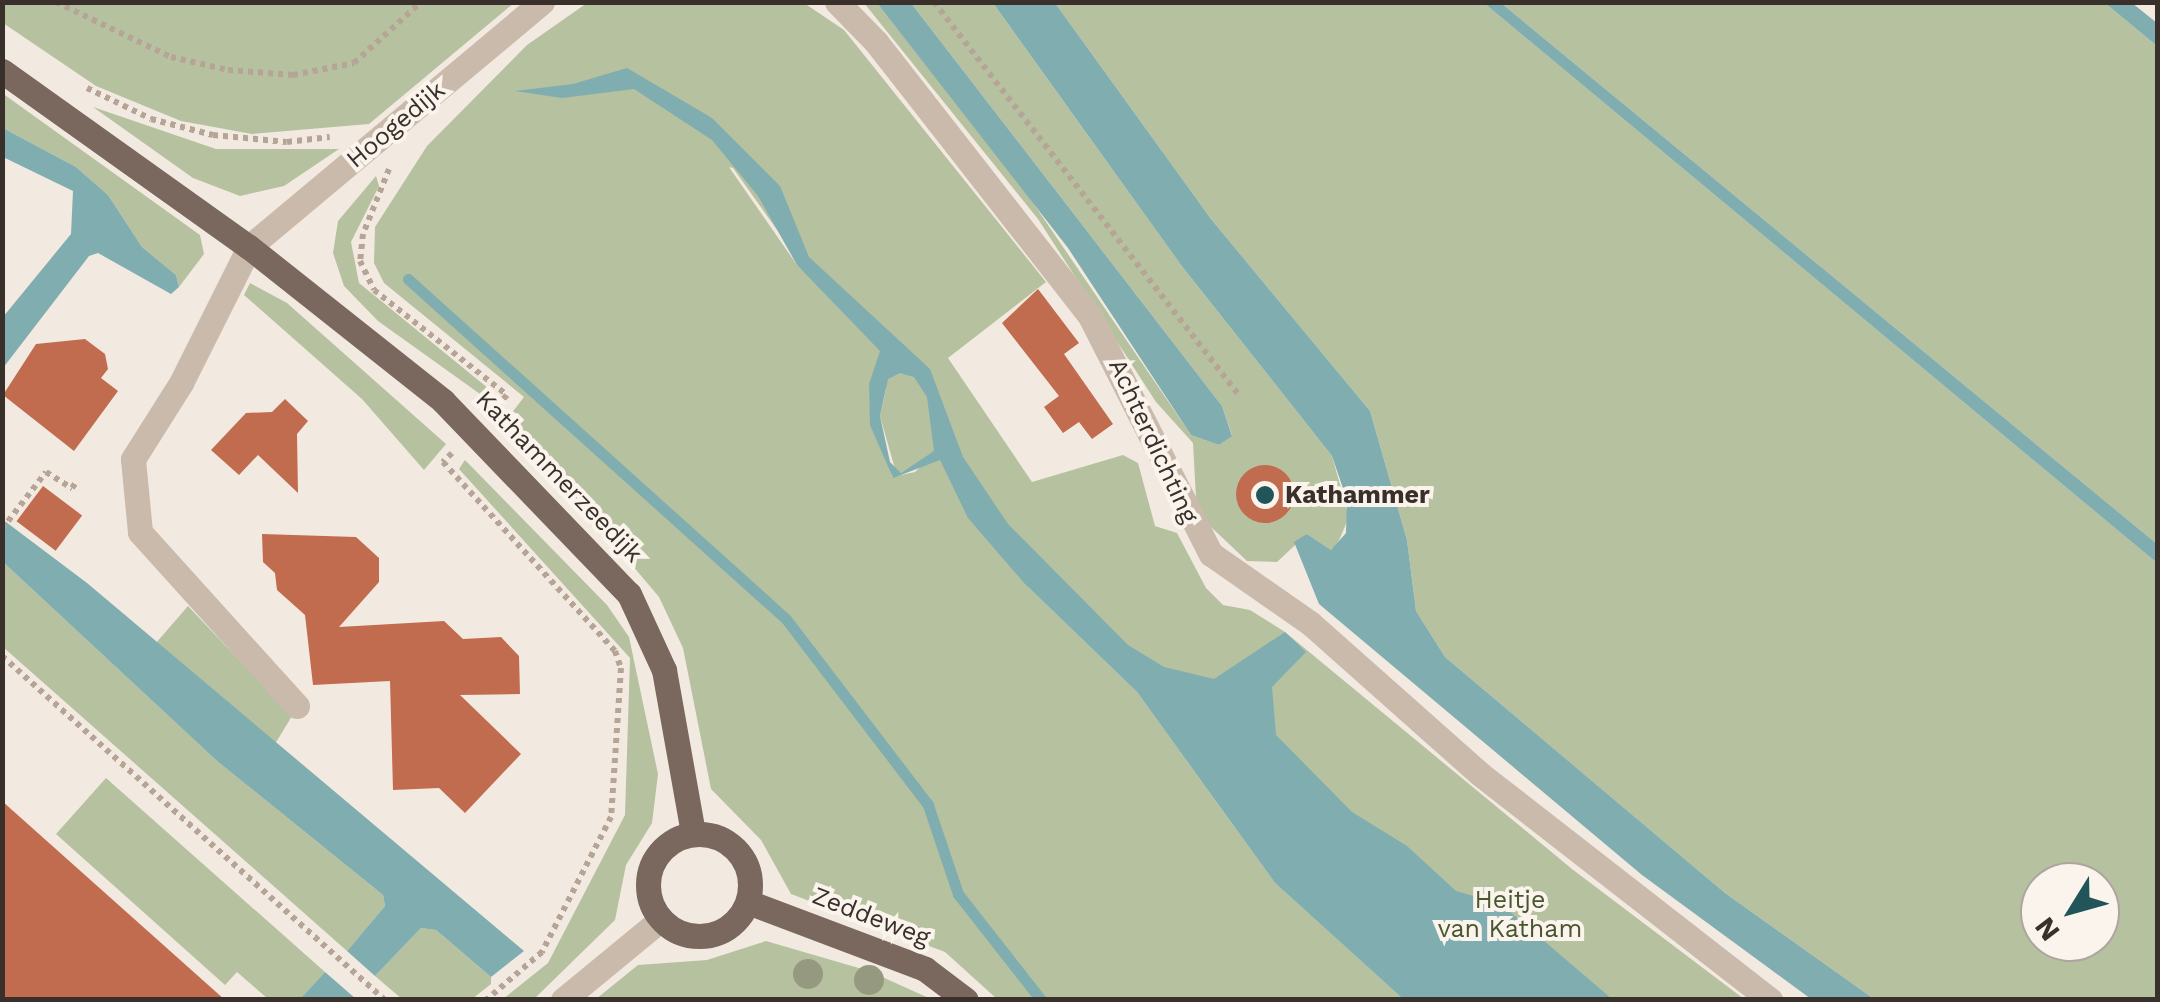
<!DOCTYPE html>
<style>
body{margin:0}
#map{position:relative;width:2160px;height:1002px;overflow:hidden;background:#f2eae0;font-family:"Work Sans",sans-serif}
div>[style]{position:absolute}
.green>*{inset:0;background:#b6c1a0}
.water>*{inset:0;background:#80adaf}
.stream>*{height:11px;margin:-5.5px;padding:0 5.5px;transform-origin:5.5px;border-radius:5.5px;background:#80adaf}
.building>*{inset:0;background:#c16b4f;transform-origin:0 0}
.round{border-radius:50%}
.path>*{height:6px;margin-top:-3px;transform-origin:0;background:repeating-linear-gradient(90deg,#b6a496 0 5px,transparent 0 10px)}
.minor>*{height:25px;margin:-12.5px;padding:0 12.5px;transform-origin:12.5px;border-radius:12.5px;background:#cabaac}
.major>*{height:25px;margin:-12.5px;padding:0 12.5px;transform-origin:12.5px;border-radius:12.5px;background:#7a675d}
.major>.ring{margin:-12.5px;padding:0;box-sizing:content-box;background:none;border:25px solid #7a675d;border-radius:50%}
.trees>*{width:30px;height:30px;margin:-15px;border-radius:50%;background:#94997f}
.dots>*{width:28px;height:28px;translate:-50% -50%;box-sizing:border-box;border:5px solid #faf4ed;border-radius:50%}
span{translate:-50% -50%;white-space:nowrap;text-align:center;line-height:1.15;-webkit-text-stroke:8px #faf4ed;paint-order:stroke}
.street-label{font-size:25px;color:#392f2b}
.poi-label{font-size:25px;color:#392f2b;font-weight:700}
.left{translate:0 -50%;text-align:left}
.park-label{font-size:25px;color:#48562f}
.frame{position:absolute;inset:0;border:5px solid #392f2b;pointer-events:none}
.north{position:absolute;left:2020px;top:862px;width:100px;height:100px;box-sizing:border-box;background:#faf4ed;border:2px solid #ada59f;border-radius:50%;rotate:233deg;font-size:28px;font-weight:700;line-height:40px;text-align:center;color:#392f2b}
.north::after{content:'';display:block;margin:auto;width:35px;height:45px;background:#215559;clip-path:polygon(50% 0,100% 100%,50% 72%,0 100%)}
</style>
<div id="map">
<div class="green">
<i style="clip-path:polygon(2px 3px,3px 2px,514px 3px,369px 124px,252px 134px,181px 121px,96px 86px,3px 23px)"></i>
<i style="clip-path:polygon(evenodd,587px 3px,804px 3px,844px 30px,1046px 282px,948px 358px,1032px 482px,1123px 455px,1138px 463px,1155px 526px,1177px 533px,1206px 588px,1223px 605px,1250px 610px,1285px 632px,1572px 869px,1744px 999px,1491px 999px,1025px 584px,1137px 692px,1275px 883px,1403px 999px,997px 999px,945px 952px,791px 894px,761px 840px,711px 789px,683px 648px,659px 597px,508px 418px,524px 397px,384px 283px,374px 263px,375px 227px,427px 146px,527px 45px,587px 3px,729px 167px,733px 168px,812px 279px,797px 265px,729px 167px,587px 3px,869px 385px,886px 389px,880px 416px,895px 469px,901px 473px,929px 458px,915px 472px,892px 477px,869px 385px)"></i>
<i style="clip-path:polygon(864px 3px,877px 3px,1027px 194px,1191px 435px,1219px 445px,1232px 435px,1222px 406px,911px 3px,993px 3px,1181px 265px,1332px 456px,1349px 517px,1337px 545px,1331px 550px,1307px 534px,1277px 562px,1247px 561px,1210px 526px,1196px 498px,1193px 443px,1156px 402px,1038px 219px)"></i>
<i style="clip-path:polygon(evenodd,1055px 3px,1484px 3px,2157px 563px,2157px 999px,1874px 999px,1725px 893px,1445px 657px,1416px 611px,1407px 540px,1370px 411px,1211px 219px,1055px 3px,2040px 882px,2100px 882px,2100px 942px,2040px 942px,2040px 882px)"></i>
<i style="clip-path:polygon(1501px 3px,2105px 3px,2157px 46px,2157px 544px)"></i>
<i style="clip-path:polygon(2px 93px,200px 235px,204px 254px,179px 287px,176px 275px,142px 247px,108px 195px,76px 167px,3px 128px)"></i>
<i style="clip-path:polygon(93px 107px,216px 149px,339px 149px,284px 186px,240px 196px,193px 178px)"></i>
<i style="clip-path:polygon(376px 176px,379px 186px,351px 242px,359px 283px,494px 393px,487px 399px,378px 321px,344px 286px,333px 253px,338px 221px)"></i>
<i style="clip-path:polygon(250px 283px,287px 303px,446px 444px,424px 470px,362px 399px,244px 295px)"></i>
<i style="clip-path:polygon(465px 460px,607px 605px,629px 637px,658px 774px,652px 823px,626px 865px,615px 920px,534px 999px,503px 999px,548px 963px,625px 815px,630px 658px,459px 469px)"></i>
<i style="clip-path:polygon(3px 562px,217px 761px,383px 895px,385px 906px,347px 951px,3px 647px)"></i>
<i style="clip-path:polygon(188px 606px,292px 716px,275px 744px,156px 643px)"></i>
<i style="clip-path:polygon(106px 778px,325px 972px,300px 999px,268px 999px,237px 972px,225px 985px,56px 834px)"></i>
<i style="clip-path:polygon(421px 928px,436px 930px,491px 977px,491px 984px,472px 999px,402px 999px,375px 976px)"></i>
<i style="clip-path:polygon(766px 941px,869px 971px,931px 999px,596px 999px,638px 965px,707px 960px)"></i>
</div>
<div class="water">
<i style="clip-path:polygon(877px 3px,911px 3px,1222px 406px,1232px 436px,1219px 445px,1191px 435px,1068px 248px)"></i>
<i style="clip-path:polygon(993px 3px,1055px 3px,1211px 219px,1370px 411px,1407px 540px,1416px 611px,1445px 657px,1725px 893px,1874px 999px,1811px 999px,1642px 875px,1319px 604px,1294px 542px,1307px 534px,1331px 550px,1346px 533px,1347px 500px,1332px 456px,1181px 265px)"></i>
<i style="clip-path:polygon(1484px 3px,1501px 3px,2157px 544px,2157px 563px)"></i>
<i style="clip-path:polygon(2105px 3px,2132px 3px,2157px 23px,2157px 46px)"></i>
<i style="clip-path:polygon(evenodd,627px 68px,712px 118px,780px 186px,809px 257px,930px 369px,963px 457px,1008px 524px,1128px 645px,1164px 667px,1214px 679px,1285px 632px,1306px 652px,1272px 687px,1276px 735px,1352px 812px,1407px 846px,1456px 891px,1501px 904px,1612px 999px,1403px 999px,1275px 883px,1137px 692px,1025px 584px,968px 518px,940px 460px,893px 478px,870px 425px,869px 384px,880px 351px,797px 265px,758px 196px,712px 140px,634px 89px,562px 98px,515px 91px,573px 84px,627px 68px,900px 373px,914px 377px,927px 397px,934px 451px,901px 473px,890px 462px,880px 416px,888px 379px,900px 373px)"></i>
<i style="clip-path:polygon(3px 128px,76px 167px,108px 195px,142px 247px,176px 275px,179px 287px,171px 294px,98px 253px,89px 256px,3px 368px,3px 317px,71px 234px,73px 191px,3px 157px)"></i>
<i style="clip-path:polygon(2px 519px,87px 583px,524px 951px,491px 977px,436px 930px,421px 928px,375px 976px,347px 951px,385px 906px,383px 895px,217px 761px,3px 562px)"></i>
<i style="clip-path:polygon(325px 972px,356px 999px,300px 999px)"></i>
</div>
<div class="stream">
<i style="left:408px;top:279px;width:508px;rotate:41.97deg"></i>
<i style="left:786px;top:619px;width:234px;rotate:52.6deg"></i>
<i style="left:928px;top:805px;width:94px;rotate:71.4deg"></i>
<i style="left:958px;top:894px;width:135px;rotate:51.9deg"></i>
</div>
<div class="building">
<i style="clip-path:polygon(1038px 289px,1079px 343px,1064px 354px,1113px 424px,1092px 439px,1079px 422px,1063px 433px,1044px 407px,1059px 396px,1002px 323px)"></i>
<i style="clip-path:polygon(85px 339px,105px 354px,108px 369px,101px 378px,118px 391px,74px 451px,3px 395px,36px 344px)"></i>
<i style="clip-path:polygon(285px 399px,308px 421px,297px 434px,298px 493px,258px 455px,239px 475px,211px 450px,246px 413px,272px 412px)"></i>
<i class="round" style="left:1236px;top:465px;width:58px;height:58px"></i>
<i style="left:43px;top:486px;width:49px;height:44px;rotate:37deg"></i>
<i style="clip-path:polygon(262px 534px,356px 537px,379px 558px,379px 582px,339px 627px,444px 621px,463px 639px,501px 637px,519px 656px,520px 694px,460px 695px,521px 754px,465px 813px,439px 788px,393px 790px,390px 681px,313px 685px,305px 615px,277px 590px,275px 573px,263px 562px)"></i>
<i style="clip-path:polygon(2px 801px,225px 1000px,2px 1000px)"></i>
</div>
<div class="path">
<i style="left:56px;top:2px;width:127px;rotate:25.6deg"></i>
<i style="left:171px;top:57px;width:58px;rotate:12.8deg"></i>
<i style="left:228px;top:70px;width:65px;rotate:4.4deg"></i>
<i style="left:293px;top:75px;width:62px;rotate:-11.1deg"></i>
<i style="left:354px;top:63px;width:91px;rotate:-42.3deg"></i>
<i style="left:934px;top:2px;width:500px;rotate:52.2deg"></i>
<i style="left:87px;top:88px;width:71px;rotate:25.8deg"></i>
<i style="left:151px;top:119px;width:64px;rotate:14.5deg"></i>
<i style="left:213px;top:135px;width:74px;rotate:5.4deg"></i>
<i style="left:287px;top:142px;width:43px;rotate:-6.6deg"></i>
<i style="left:389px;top:169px;width:70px;rotate:111.8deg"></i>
<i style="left:363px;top:234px;width:27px;rotate:96deg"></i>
<i style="left:360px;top:261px;width:32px;rotate:64deg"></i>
<i style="left:374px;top:290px;width:169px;rotate:38.3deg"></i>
<i style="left:507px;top:395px;width:22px;rotate:133deg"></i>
<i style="left:452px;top:453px;width:13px;rotate:135deg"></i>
<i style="left:443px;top:462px;width:256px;rotate:47.7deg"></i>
<i style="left:615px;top:651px;width:18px;rotate:71deg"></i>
<i style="left:621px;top:668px;width:149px;rotate:93.8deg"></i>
<i style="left:611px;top:817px;width:152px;rotate:117.1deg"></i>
<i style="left:542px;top:952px;width:74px;rotate:139.4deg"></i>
<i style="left:2px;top:529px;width:72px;rotate:-52.3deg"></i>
<i style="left:46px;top:472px;width:31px;rotate:32deg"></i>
<i style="left:72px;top:488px;width:9px;rotate:-54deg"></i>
<i style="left:2px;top:656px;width:515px;rotate:41.93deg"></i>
</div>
<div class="minor">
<i style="left:837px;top:2px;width:56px;rotate:45.7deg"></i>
<i style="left:876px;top:42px;width:348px;rotate:52deg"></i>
<i style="left:1090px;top:316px;width:267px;rotate:63.1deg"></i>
<i style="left:1211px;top:554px;width:121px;rotate:34.9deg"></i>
<i style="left:1310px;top:623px;width:227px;rotate:41.6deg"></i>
<i style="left:1480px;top:774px;width:368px;rotate:37.9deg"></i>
<i style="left:297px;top:706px;width:234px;rotate:-132.1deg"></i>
<i style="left:140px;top:532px;width:73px;rotate:-95.5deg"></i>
<i style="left:133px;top:459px;width:90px;rotate:-57.7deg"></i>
<i style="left:181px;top:383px;width:152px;rotate:-63.4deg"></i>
<i style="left:249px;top:247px;width:382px;rotate:-39.9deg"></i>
<i style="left:563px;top:1000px;width:126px;rotate:-39.5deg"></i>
</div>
<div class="major">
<i style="left:2px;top:71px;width:303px;rotate:35.5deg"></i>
<i style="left:249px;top:247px;width:248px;rotate:38.4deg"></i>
<i style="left:443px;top:401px;width:268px;rotate:46.1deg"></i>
<i style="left:629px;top:594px;width:84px;rotate:65.3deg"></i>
<i style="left:664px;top:670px;width:166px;rotate:79.9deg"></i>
<i class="ring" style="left:648px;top:834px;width:77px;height:77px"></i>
<i style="left:748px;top:902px;width:189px;rotate:20.7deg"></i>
<i style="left:925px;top:969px;width:51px;rotate:37.1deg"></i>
</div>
<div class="trees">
<i style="left:808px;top:974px"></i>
<i style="left:869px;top:980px"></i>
</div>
<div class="dots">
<i style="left:1265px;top:495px;background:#215559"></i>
</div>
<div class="street-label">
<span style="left:396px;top:125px;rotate:-40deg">Hoogedijk</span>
<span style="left:1153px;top:441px;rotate:65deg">Achterdichting</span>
<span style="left:559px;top:477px;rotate:46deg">Kathammerzeedijk</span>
<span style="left:871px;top:917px;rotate:21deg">Zeddeweg</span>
</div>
<div class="poi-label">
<span class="left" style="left:1285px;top:495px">Kathammer</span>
</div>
<div class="park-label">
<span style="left:1510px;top:915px">Heitje<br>van Katham</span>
</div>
<div class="frame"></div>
<div class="north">N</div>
</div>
